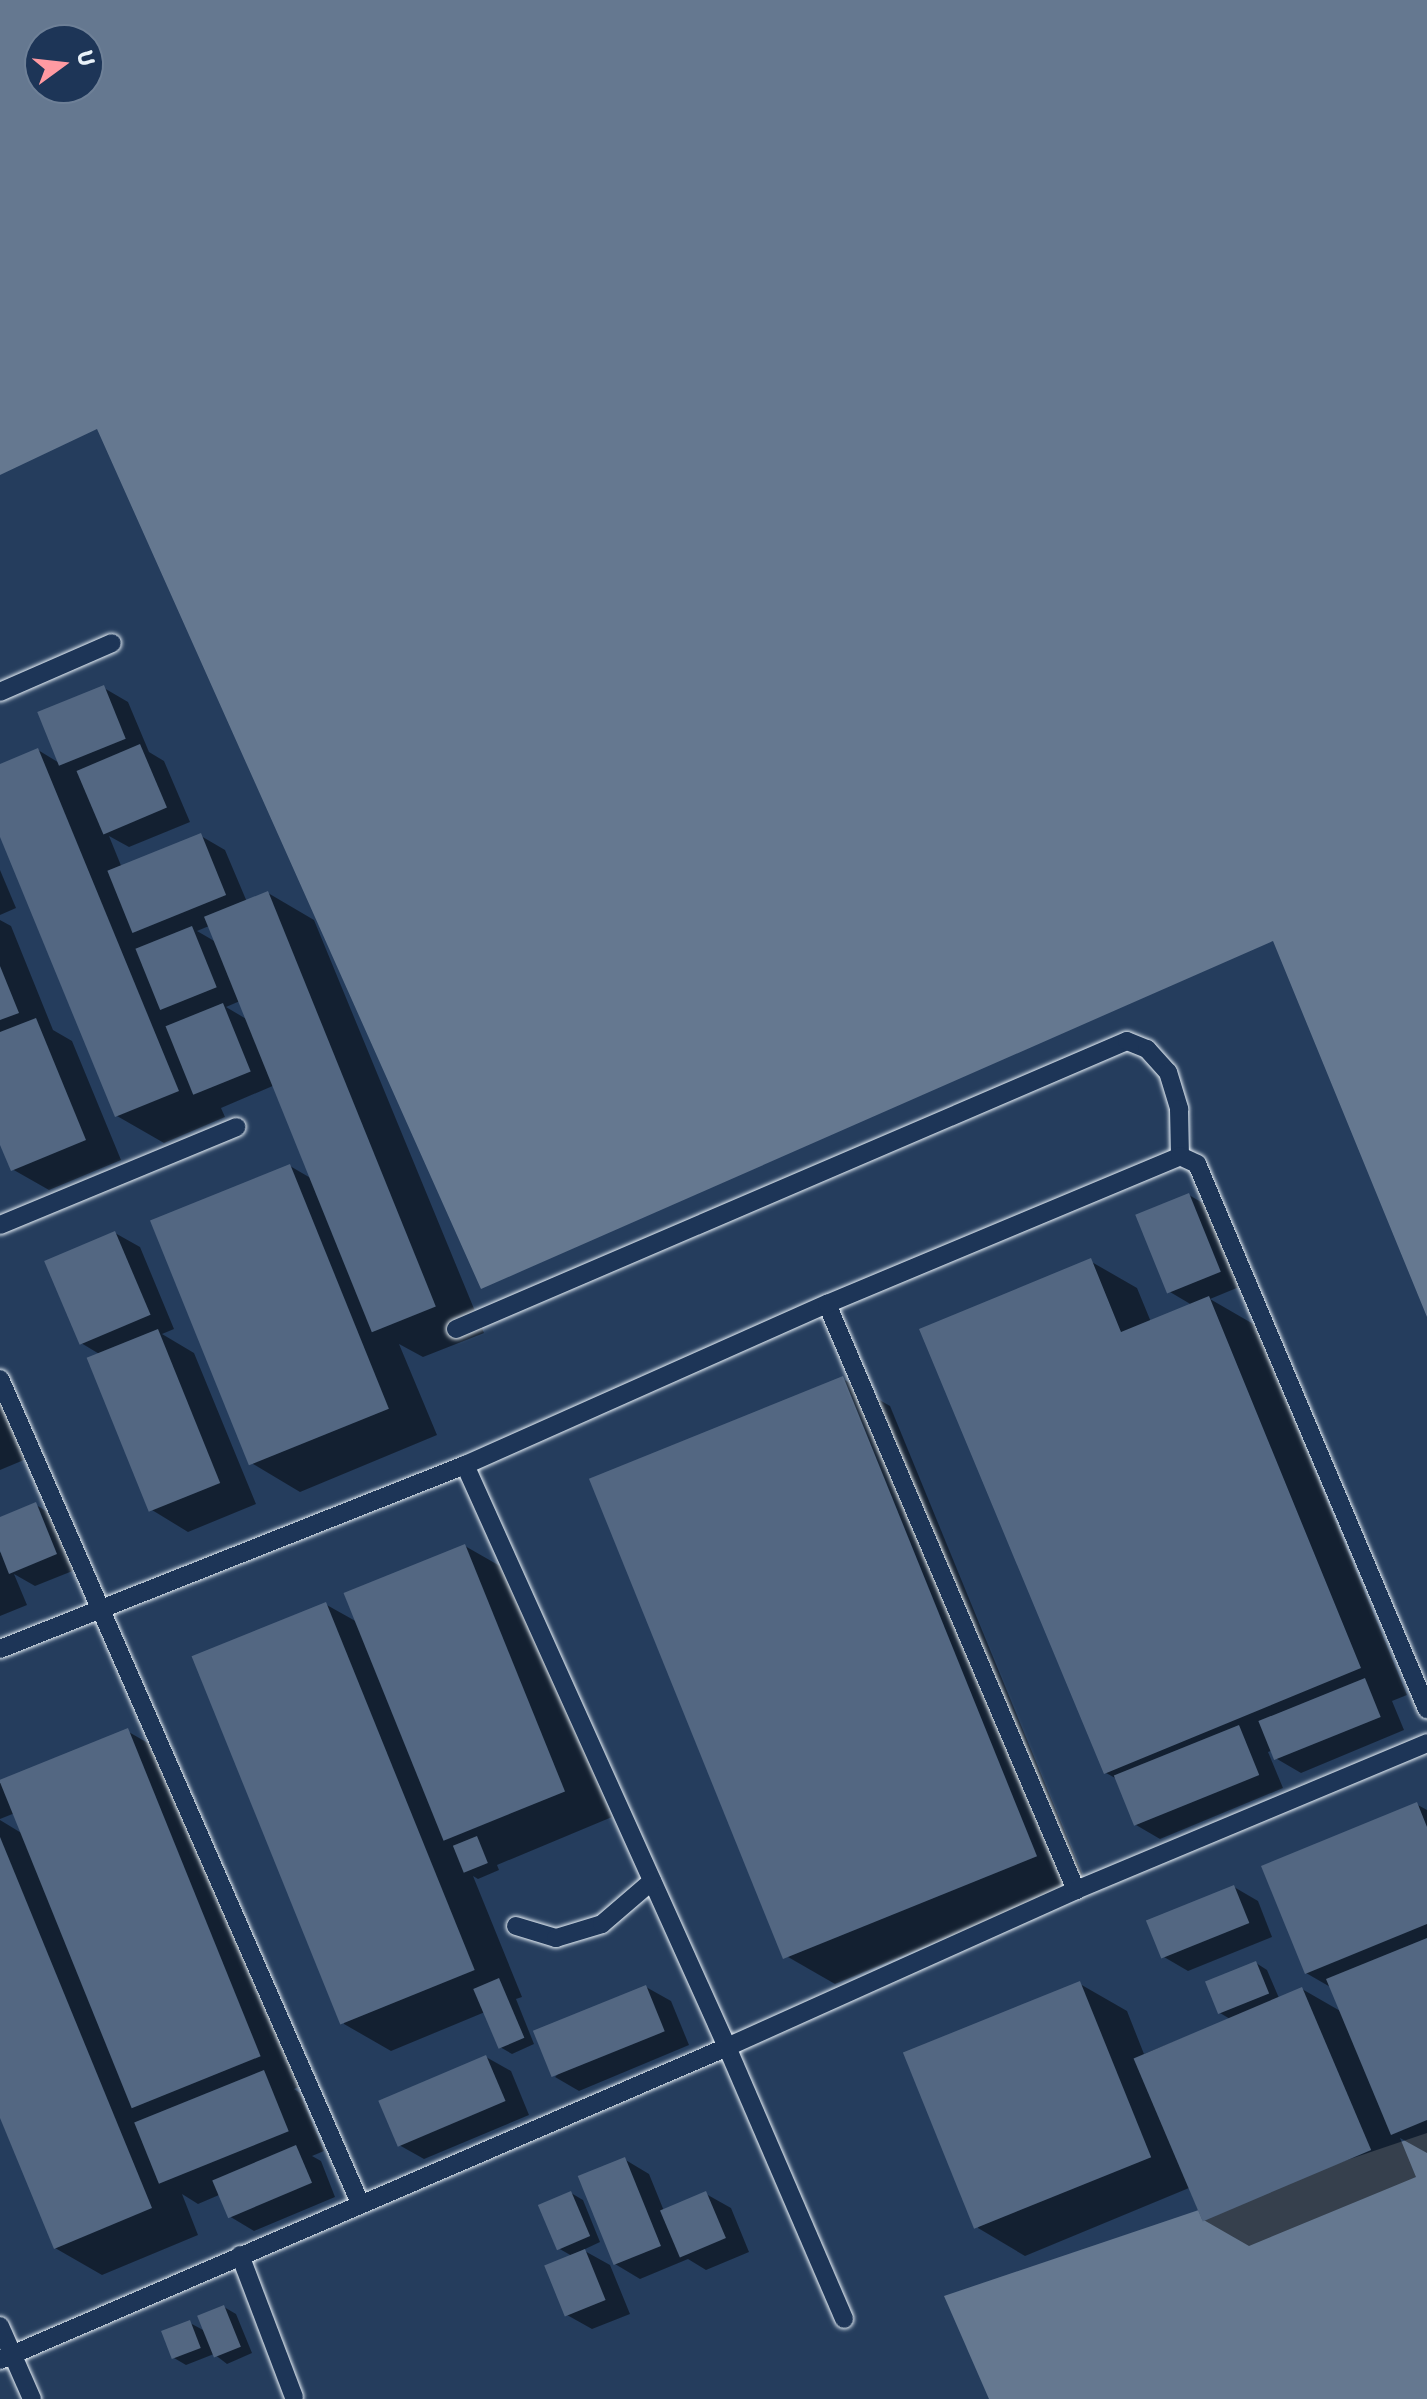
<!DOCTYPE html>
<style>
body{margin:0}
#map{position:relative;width:1427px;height:2399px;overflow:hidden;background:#253d5d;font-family:"Shantell Sans",sans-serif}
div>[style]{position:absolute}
.water>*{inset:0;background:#657890}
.shadow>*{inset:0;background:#0007}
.building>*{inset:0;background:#536782;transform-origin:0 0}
.roads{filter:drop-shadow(0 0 2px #e8f1f8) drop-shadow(0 0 2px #e8f1f8)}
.service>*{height:18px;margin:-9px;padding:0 9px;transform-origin:9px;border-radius:9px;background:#1d3557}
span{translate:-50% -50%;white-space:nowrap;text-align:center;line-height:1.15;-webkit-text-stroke:7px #1d3557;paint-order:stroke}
.north{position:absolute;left:24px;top:24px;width:80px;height:80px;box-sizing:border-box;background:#1d3557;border:2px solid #6e8097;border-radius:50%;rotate:75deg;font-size:22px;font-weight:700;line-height:32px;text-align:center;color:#e8f1f8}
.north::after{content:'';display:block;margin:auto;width:28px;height:36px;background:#ff9aa2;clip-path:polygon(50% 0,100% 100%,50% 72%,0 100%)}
</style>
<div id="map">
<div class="water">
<i style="clip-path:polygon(evenodd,0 0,1427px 0,1427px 1317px,1273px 941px,481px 1289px,97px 429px,0 475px,0 0,88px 40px,88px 88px,40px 88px,40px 40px,88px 40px)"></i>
<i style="clip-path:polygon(1427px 2133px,1427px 2399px,989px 2399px,944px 2296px)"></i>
</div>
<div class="shadow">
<i style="clip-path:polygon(evenodd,104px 688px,128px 702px,149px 752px,164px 761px,190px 822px,129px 847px,109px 836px,122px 868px,201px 836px,225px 850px,247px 902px,268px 893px,314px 920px,484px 1333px,423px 1357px,399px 1344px,437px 1435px,300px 1492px,253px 1464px,290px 1166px,314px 1180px,275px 1085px,221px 1108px,225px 1117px,164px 1143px,117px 1116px,0 832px,0 766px,38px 750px,61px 764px,104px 688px,209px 926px,216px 942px,197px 931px,209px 926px,104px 688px,240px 1001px,248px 1020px,226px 1007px,240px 1001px)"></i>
<i style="clip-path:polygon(0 870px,16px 908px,0 915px)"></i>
<i style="clip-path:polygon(0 920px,11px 926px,53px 1030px,72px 1041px,121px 1160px,49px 1190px,12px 1169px,0 1139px)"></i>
<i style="clip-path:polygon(1189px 1195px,1213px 1209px,1244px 1285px,1210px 1299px,1255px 1325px,1407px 1695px,1392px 1701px,1404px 1730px,1301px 1773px,1277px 1759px,1273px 1750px,1268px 1752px,1283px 1788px,1160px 1839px,1136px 1825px,1117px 1779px,1106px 1773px,1090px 1261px,1137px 1288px,1151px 1322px,1192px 1305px,1170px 1292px)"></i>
<i style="clip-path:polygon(115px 1233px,140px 1247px,174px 1329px,162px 1334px,194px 1353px,256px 1504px,188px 1532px,152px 1510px,101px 1355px,81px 1343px)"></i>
<i style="clip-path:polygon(843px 1379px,890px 1406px,1085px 1881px,835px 1984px,788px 1957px)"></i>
<i style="clip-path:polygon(0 1380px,31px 1457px,0 1470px)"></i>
<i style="clip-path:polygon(36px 1505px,60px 1519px,80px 1568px,35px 1586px,14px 1574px,27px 1605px,0 1616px,0 1552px,3px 1554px,0 1519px)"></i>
<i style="clip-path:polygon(465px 1546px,512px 1573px,612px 1817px,497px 1865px,499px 1870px,478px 1879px,473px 1876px,522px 1997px,516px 1999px,534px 2044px,512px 2054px,500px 2047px,485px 2012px,391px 2051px,344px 2024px,325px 1604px,359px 1623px)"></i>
<i style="clip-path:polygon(127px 1731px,174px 1758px,308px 2083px,294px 2089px,300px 2093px,324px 2151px,312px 2156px,321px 2161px,335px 2197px,254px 2231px,229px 2216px,219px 2195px,198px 2204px,182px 2194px,198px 2235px,102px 2275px,55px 2248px,0 2113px,0 1820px,23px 1834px,15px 1813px,0 1819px,0 1783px)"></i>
<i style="clip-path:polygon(1416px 1804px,1427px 1810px,1427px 2153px,1400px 2138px,1416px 2177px,1249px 2246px,1202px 2219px,1189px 2188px,1025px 2256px,978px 2228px,1080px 1984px,1127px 2011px,1144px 2054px,1230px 2019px,1220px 2013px,1256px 1963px,1267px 1970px,1279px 1998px,1302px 1989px,1342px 2012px,1332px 1988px,1306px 1973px)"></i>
<i style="clip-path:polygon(1234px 1887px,1258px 1901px,1272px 1937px,1188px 1971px,1164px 1957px)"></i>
<i style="clip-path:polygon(646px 1987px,671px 2001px,689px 2045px,579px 2091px,555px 2077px)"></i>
<i style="clip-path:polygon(486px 2057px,511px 2071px,529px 2115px,424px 2159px,399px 2145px)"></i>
<i style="clip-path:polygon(624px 2159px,649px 2174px,664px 2211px,706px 2194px,731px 2208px,749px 2252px,706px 2270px,688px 2259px,640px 2279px,615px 2264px)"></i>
<i style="clip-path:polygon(571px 2193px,583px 2200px,600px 2242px,583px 2250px,610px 2265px,630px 2314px,592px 2329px,567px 2315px,572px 2256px,558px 2248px)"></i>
<i style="clip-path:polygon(224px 2307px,236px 2314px,252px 2353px,227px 2364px,214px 2354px,186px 2365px,174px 2358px,190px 2323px,205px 2331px)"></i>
</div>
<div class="building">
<i style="left:104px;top:685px;width:58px;height:72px;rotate:68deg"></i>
<i style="left:140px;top:744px;width:69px;height:69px;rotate:67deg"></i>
<i style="clip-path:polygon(38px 748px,179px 1091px,115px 1117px,0 837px,0 764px)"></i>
<i style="left:201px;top:833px;width:67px;height:101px;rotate:68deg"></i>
<i style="left:268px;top:891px;width:448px;height:69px;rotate:68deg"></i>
<i style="left:192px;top:926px;width:66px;height:61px;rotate:68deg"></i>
<i style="clip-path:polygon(0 966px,19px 1013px,0 1020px)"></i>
<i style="left:223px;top:1003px;width:74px;height:62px;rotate:68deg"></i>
<i style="clip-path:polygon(36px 1018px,86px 1140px,11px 1171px,0 1145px,0 1032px)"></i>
<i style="left:290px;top:1164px;width:264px;height:151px;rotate:68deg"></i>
<i style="left:1189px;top:1193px;width:85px;height:58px;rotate:68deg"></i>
<i style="left:115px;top:1231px;width:91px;height:77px;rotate:67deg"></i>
<i style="clip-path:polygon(1091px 1258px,1121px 1332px,1209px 1296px,1361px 1668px,1104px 1774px,919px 1329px)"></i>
<i style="left:158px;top:1329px;width:166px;height:77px;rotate:68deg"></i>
<i style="left:843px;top:1376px;width:518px;height:274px;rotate:68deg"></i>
<i style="clip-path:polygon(36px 1502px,57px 1554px,9px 1574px,0 1551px,0 1517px)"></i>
<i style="left:465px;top:1544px;width:267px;height:131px;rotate:68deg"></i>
<i style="left:326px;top:1602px;width:397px;height:145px;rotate:68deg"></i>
<i style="left:1365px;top:1678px;width:42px;height:115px;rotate:68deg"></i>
<i style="left:1239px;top:1725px;width:54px;height:135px;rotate:68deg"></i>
<i style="left:128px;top:1728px;width:354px;height:139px;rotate:68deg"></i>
<i style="clip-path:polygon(1417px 1802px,1427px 1827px,1427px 1924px,1305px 1974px,1261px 1866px)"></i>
<i style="left:477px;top:1836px;width:29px;height:26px;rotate:68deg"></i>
<i style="clip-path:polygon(0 1837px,152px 2208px,54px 2249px,0 2118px)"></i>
<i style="left:1234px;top:1885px;width:41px;height:95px;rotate:68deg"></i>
<i style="clip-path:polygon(1427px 1938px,1427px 2120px,1391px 2135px,1326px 1979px)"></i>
<i style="left:1256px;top:1961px;width:35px;height:55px;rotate:68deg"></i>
<i style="left:499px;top:1978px;width:65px;height:28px;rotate:67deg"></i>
<i style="left:1080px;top:1981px;width:190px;height:191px;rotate:68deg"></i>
<i style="left:646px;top:1985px;width:50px;height:122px;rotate:68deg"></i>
<i style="left:1302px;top:1987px;width:177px;height:183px;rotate:67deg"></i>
<i style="left:486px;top:2055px;width:50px;height:117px;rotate:67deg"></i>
<i style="left:264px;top:2070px;width:66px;height:140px;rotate:68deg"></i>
<i style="left:296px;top:2145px;width:41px;height:91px;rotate:67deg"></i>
<i style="left:625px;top:2157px;width:96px;height:51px;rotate:68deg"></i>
<i style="left:571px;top:2191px;width:49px;height:36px;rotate:67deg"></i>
<i style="left:706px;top:2191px;width:51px;height:50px;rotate:67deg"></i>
<i style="left:585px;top:2249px;width:55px;height:44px;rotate:68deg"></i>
<i style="left:224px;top:2305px;width:45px;height:29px;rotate:68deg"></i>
<i style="left:190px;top:2320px;width:30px;height:31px;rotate:69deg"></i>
</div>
<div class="roads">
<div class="service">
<i style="left:0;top:692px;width:122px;rotate:-23.6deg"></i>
<i style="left:0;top:1225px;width:256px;rotate:-22.5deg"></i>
<i style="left:827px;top:1304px;width:637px;rotate:66.98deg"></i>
<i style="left:456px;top:1329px;width:730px;rotate:-23.23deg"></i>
<i style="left:1127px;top:1041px;width:22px;rotate:22deg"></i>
<i style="left:1147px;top:1049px;width:31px;rotate:48deg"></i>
<i style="left:1168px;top:1072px;width:39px;rotate:73deg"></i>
<i style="left:1179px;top:1109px;width:47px;rotate:88.8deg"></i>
<i style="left:0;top:1379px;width:899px;rotate:66.4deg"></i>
<i style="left:465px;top:1465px;width:638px;rotate:65.76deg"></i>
<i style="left:727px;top:2047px;width:296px;rotate:66.7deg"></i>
<i style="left:0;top:1649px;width:500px;rotate:-21.59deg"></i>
<i style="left:465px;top:1465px;width:396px;rotate:-24deg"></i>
<i style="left:827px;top:1304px;width:383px;rotate:-22.7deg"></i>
<i style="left:1180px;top:1156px;width:19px;rotate:25deg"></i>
<i style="left:1197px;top:1164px;width:592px;rotate:67.12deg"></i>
<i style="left:516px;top:1926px;width:42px;rotate:16.7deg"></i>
<i style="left:556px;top:1938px;width:48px;rotate:-16.9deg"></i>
<i style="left:602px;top:1924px;width:66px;rotate:-40.7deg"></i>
<i style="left:240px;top:2255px;width:152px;rotate:69.2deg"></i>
<i style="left:0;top:2326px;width:80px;rotate:66.3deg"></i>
<i style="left:0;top:2360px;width:792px;rotate:-23.29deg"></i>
<i style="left:727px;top:2047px;width:383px;rotate:-24.2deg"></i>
<i style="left:1076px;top:1890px;width:381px;rotate:-22.7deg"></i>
</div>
</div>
<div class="north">U</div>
</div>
